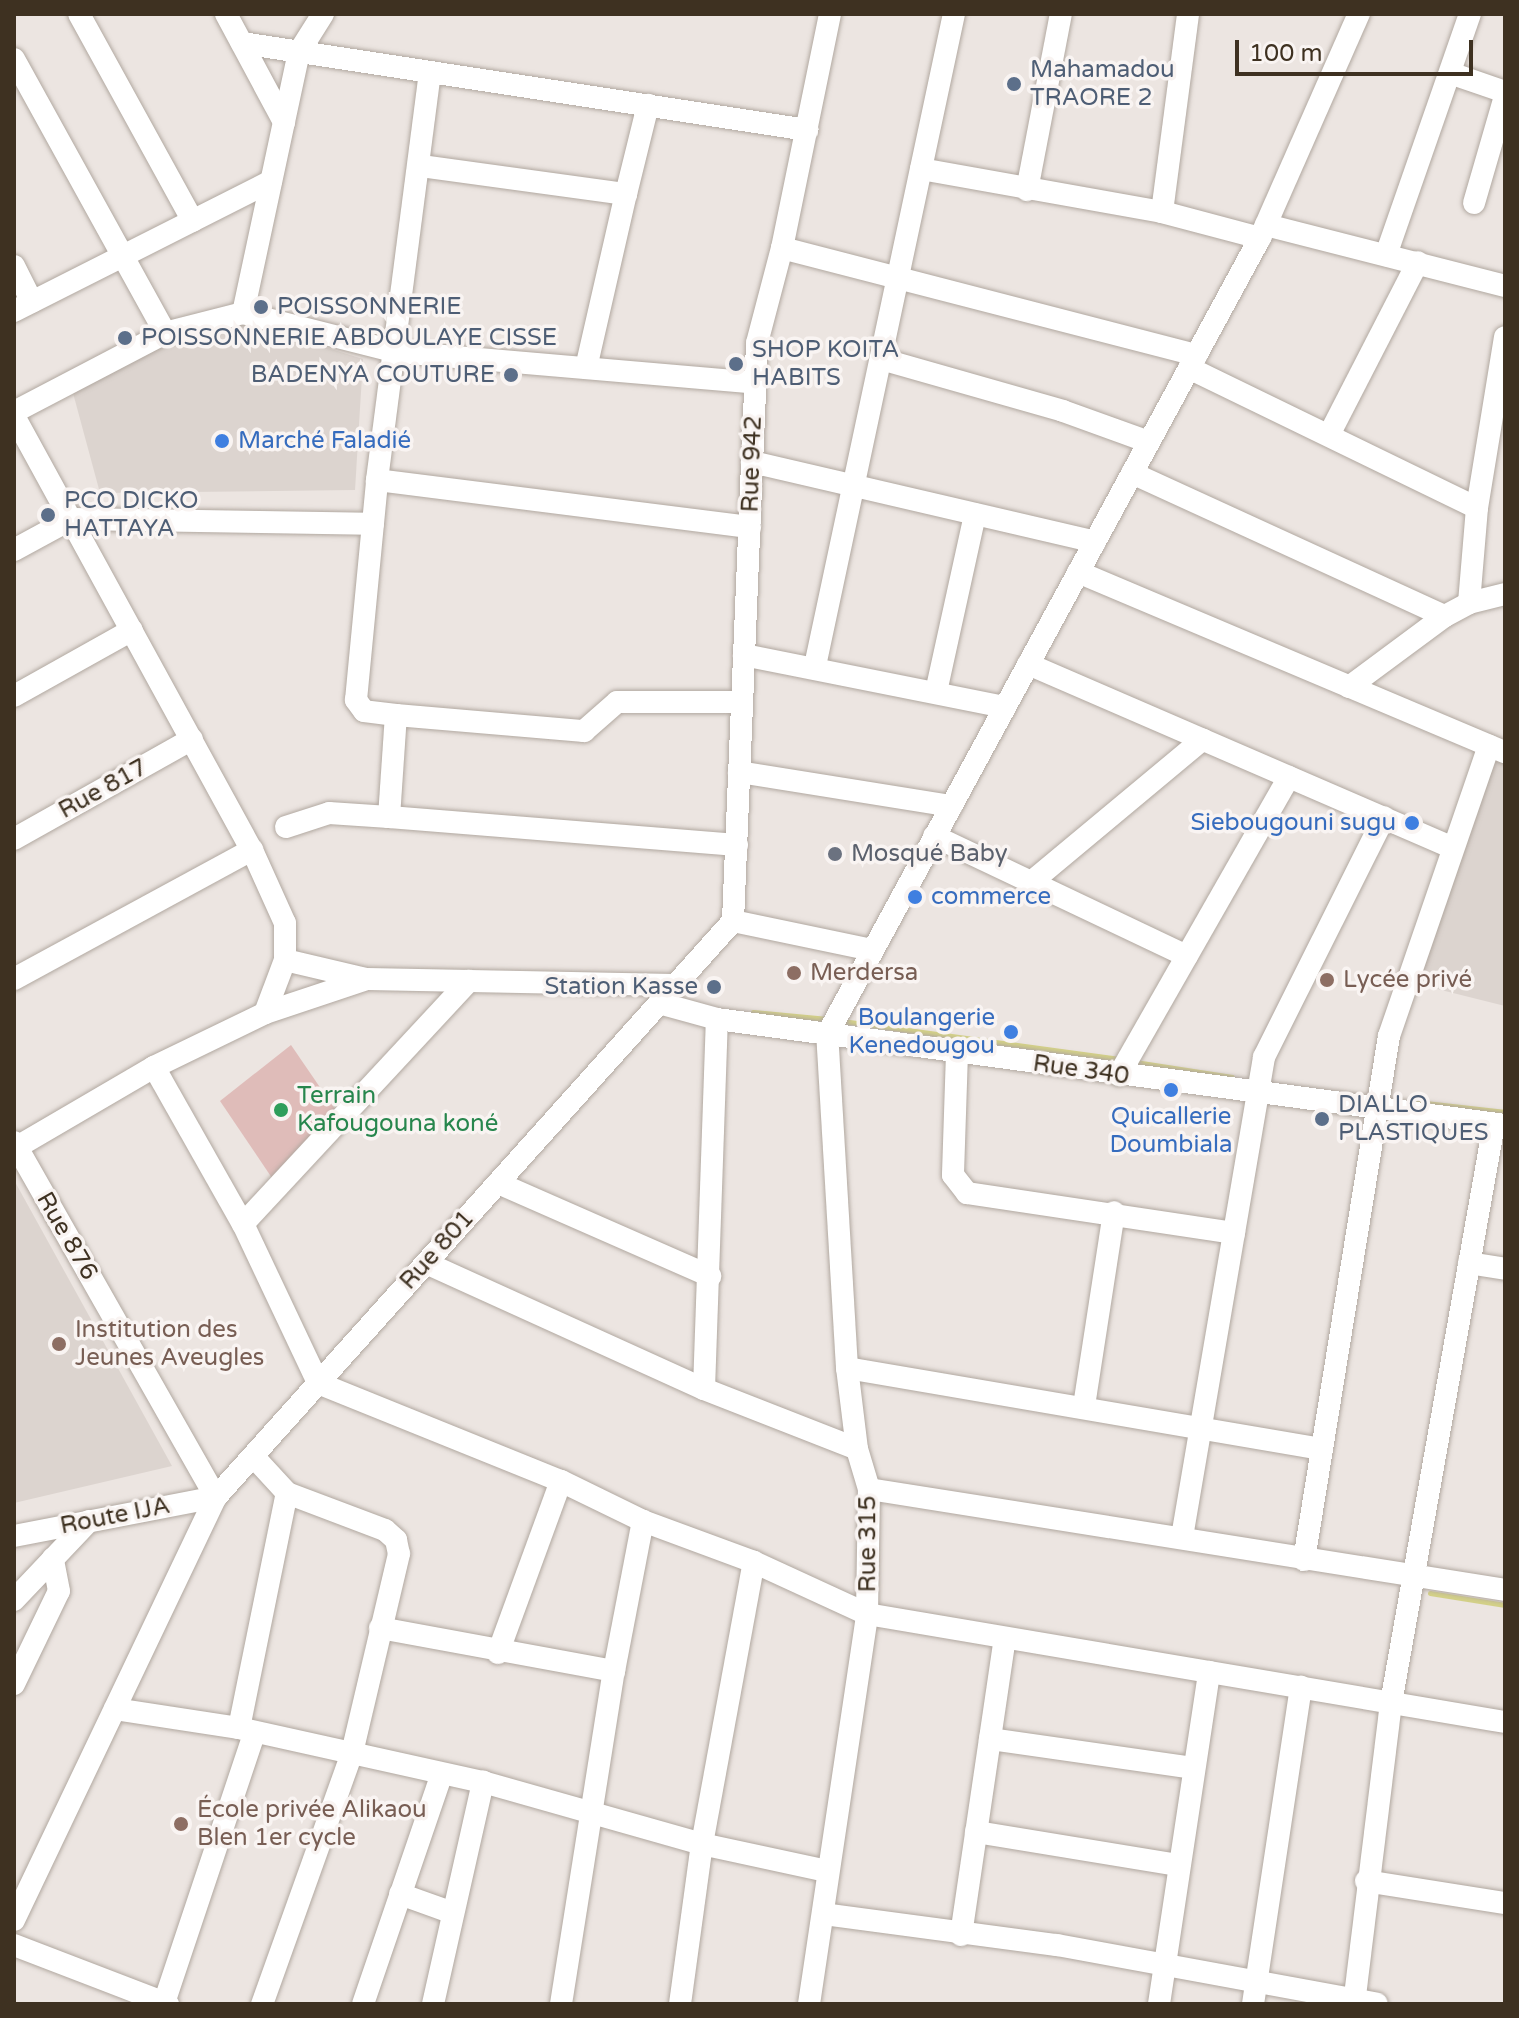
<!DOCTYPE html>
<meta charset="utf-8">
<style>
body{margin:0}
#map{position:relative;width:1519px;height:2018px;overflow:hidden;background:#ece5e1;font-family:"Varela Round",sans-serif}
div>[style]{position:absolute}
.built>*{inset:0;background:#dcd4cf}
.green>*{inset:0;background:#dfbcb9}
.stream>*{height:5px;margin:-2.5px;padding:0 2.5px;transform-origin:2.5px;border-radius:2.5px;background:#d4d187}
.roads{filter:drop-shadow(0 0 2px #b1a8a0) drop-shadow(0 0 2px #b1a8a0)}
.minor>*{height:22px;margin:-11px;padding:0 11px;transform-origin:11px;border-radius:11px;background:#fff}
.dots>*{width:22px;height:22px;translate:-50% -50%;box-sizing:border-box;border:4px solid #f9f4f2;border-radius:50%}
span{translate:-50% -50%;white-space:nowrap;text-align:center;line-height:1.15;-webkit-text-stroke:7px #f9f4f2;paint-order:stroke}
.service-label{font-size:24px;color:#4e5e75}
.left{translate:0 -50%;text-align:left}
.right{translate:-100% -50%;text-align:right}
.shop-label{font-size:24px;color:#366cbe}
.street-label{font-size:24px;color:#3e3121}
.worship-label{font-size:24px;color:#5b616d}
.education-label{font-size:24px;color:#785e54}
.leisure-label{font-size:24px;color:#27864d}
.frame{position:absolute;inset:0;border:16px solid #3e3121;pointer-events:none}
.scale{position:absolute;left:1235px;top:40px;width:238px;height:36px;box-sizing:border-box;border:4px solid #3e3121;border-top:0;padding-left:10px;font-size:24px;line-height:28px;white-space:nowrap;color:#3e3121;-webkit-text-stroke:6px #f9f4f2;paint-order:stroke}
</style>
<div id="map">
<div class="built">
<i style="clip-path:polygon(240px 321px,363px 359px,355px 490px,100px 493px,73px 393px,189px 333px)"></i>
<i style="clip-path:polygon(1496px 751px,1505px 754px,1505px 1006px,1413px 983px)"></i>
<i style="clip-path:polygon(14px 1180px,172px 1466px,14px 1503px)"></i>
</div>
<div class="green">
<i style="clip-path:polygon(291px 1045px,341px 1118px,274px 1181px,220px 1101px)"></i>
</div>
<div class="stream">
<i style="left:753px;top:1012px;width:75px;rotate:5.3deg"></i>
<i style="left:842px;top:1021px;width:282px;rotate:7.8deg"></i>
<i style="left:1135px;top:1062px;width:98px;rotate:8.8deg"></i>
<i style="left:1416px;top:1102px;width:90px;rotate:6.4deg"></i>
<i style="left:1430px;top:1593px;width:76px;rotate:9.1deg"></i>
</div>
<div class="roads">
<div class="minor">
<i style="left:79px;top:14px;width:236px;rotate:61.2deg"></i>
<i style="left:226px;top:14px;width:123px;rotate:61.8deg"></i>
<i style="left:242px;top:43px;width:572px;rotate:8.75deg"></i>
<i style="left:14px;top:59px;width:313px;rotate:61.1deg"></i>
<i style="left:1450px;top:73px;width:58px;rotate:19.1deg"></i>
<i style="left:421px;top:166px;width:207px;rotate:7.8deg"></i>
<i style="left:626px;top:194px;width:92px;rotate:-76.1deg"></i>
<i style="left:921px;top:169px;width:245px;rotate:10.1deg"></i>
<i style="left:1162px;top:212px;width:101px;rotate:14.9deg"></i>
<i style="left:1027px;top:190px;width:179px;rotate:-79.1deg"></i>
<i style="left:1474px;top:203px;width:111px;rotate:-73.8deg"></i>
<i style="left:1162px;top:212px;width:200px;rotate:-82.5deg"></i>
<i style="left:1266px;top:225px;width:247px;rotate:14.3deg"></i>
<i style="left:782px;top:248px;width:428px;rotate:14.5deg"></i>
<i style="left:1386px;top:255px;width:255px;rotate:-70.8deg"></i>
<i style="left:14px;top:266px;width:40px;rotate:63.4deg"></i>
<i style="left:14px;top:311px;width:288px;rotate:-26.8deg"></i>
<i style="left:243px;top:313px;width:267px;rotate:-77.9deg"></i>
<i style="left:299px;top:52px;width:45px;rotate:-57.7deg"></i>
<i style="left:881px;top:359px;width:189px;rotate:15.9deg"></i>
<i style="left:1063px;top:411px;width:91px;rotate:19.8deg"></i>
<i style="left:586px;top:368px;width:179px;rotate:-77.1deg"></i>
<i style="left:1189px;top:368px;width:320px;rotate:25.9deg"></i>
<i style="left:14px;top:412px;width:170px;rotate:-27.6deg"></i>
<i style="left:165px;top:333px;width:81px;rotate:-14.4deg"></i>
<i style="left:243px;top:313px;width:159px;rotate:14.2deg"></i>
<i style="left:397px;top:352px;width:359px;rotate:4.9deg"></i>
<i style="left:14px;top:416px;width:495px;rotate:61.3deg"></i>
<i style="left:252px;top:850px;width:80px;rotate:65.7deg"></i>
<i style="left:285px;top:923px;width:37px;rotate:90deg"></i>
<i style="left:285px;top:960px;width:57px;rotate:110.7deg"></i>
<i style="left:1330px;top:433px;width:192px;rotate:-62.8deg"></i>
<i style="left:752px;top:462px;width:352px;rotate:13.1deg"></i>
<i style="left:1132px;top:473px;width:344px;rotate:24.6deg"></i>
<i style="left:377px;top:480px;width:376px;rotate:7.2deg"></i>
<i style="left:14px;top:550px;width:65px;rotate:-28.5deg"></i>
<i style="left:71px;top:519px;width:302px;rotate:0.9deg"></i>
<i style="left:1078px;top:572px;width:463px;rotate:22.9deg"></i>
<i style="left:1469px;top:603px;width:95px;rotate:-85.2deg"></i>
<i style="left:1477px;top:508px;width:173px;rotate:-80.7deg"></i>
<i style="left:744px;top:655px;width:266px;rotate:11.3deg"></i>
<i style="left:1028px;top:664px;width:463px;rotate:23.4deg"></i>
<i style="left:815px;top:666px;width:667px;rotate:-77.97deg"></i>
<i style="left:1349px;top:687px;width:119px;rotate:-36.5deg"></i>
<i style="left:1445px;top:616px;width:27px;rotate:-28deg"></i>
<i style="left:1469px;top:603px;width:37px;rotate:-14deg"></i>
<i style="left:936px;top:692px;width:182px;rotate:-77.6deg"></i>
<i style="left:14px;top:696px;width:135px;rotate:-29.2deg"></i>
<i style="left:396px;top:715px;width:32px;rotate:-173deg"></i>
<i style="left:364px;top:711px;width:14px;rotate:-126deg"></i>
<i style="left:356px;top:700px;width:221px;rotate:-84.5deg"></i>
<i style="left:377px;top:480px;width:411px;rotate:-82.6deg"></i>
<i style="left:739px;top:772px;width:215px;rotate:9.1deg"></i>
<i style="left:286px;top:827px;width:45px;rotate:-18deg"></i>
<i style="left:329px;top:813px;width:60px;rotate:3.8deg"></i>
<i style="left:934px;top:836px;width:280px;rotate:25.4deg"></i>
<i style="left:14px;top:839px;width:204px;rotate:-29.3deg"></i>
<i style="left:737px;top:845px;width:349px;rotate:-175.4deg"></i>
<i style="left:389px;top:817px;width:102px;rotate:-86.1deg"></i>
<i style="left:396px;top:715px;width:189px;rotate:4.9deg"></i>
<i style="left:584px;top:731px;width:44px;rotate:-41.3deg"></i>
<i style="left:617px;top:702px;width:125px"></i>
<i style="left:1029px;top:884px;width:226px;rotate:-39.8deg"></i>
<i style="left:733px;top:921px;width:578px;rotate:-87.62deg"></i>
<i style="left:757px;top:343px;width:98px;rotate:-75.3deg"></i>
<i style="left:782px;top:248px;width:239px;rotate:-78.4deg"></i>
<i style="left:733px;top:921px;width:142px;rotate:11.8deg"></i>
<i style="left:285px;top:960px;width:83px;rotate:13.2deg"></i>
<i style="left:366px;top:979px;width:309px;rotate:1.1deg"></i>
<i style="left:14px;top:979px;width:271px;rotate:-28.5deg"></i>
<i style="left:659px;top:1003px;width:60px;rotate:15.4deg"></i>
<i style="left:717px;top:1019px;width:795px;rotate:7.66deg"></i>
<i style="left:957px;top:1053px;width:122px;rotate:91.9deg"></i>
<i style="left:953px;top:1175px;width:23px;rotate:52deg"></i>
<i style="left:967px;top:1193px;width:270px;rotate:8.5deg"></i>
<i style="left:154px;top:1067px;width:180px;rotate:60.5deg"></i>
<i style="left:243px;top:1224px;width:176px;rotate:64.7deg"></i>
<i style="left:318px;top:1383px;width:262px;rotate:22deg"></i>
<i style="left:561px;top:1481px;width:91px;rotate:26deg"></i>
<i style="left:643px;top:1521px;width:118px;rotate:20.3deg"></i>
<i style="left:754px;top:1562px;width:124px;rotate:24.7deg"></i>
<i style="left:867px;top:1614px;width:647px;rotate:9.61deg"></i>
<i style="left:1119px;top:1075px;width:343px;rotate:-60.3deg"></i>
<i style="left:14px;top:1142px;width:408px;rotate:60.4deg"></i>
<i style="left:17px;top:1147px;width:159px;rotate:-30.3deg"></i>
<i style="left:154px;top:1067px;width:123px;rotate:-25.9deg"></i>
<i style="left:265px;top:1013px;width:104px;rotate:-18.4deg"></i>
<i style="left:498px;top:1183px;width:232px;rotate:23.7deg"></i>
<i style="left:243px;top:1224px;width:332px;rotate:-47.1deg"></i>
<i style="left:426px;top:1263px;width:305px;rotate:24.4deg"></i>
<i style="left:704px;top:1389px;width:164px;rotate:21.4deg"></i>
<i style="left:1469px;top:1263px;width:36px;rotate:9deg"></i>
<i style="left:847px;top:1368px;width:482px;rotate:9.7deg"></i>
<i style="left:704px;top:1389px;width:370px;rotate:-88deg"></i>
<i style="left:1084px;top:1406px;width:196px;rotate:-81.2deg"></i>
<i style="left:253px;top:1456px;width:50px;rotate:47.4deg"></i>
<i style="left:287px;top:1493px;width:105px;rotate:20.7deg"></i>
<i style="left:385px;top:1530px;width:15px;rotate:42deg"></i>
<i style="left:396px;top:1540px;width:14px;rotate:78deg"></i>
<i style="left:399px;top:1554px;width:204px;rotate:103.3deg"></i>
<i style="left:352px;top:1753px;width:267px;rotate:109.7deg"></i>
<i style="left:869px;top:1489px;width:644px;rotate:9.02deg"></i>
<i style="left:14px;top:1536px;width:206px;rotate:-10.9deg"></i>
<i style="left:1182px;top:1537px;width:487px;rotate:-80.3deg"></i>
<i style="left:1264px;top:1057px;width:268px;rotate:-63.4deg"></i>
<i style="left:1304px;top:1560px;width:531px;rotate:-80.79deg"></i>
<i style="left:1389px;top:1036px;width:307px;rotate:-71deg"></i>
<i style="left:14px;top:1600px;width:109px;rotate:-46.5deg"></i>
<i style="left:380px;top:1628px;width:238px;rotate:10.4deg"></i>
<i style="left:498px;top:1653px;width:183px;rotate:-69.9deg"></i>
<i style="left:14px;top:1684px;width:103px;rotate:-64.2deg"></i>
<i style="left:59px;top:1591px;width:33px;rotate:-101deg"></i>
<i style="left:115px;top:1709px;width:125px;rotate:8.7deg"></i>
<i style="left:239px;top:1728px;width:250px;rotate:12.5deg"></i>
<i style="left:483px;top:1782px;width:228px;rotate:15.8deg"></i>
<i style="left:702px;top:1844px;width:128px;rotate:12.2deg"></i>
<i style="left:239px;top:1728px;width:240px;rotate:-78.5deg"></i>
<i style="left:990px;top:1739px;width:206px;rotate:8.1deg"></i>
<i style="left:976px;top:1832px;width:205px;rotate:9.3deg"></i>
<i style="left:1366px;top:1881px;width:141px;rotate:9deg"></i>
<i style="left:400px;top:1894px;width:56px;rotate:19.7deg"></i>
<i style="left:824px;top:1914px;width:235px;rotate:7.6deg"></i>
<i style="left:1057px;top:1945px;width:325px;rotate:10.4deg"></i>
<i style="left:14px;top:1920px;width:469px;rotate:-64.5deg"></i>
<i style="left:216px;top:1497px;width:774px;rotate:-48.09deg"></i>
<i style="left:961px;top:1935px;width:300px;rotate:-81.6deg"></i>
<i style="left:14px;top:1945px;width:165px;rotate:21deg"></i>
<i style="left:164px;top:2003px;width:284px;rotate:-71.5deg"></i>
<i style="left:363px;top:2004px;width:241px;rotate:-71.1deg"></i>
<i style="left:433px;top:2004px;width:228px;rotate:-77.3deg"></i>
<i style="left:561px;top:2004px;width:337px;rotate:-81deg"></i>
<i style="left:614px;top:1671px;width:153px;rotate:-79.1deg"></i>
<i style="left:680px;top:2004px;width:162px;rotate:-82.2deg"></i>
<i style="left:702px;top:1844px;width:287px;rotate:-79.6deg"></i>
<i style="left:809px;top:2004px;width:394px;rotate:-81.5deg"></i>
<i style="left:867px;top:1614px;width:125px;rotate:-89.1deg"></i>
<i style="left:869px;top:1489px;width:42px;rotate:-106.7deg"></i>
<i style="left:857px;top:1449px;width:82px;rotate:-97deg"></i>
<i style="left:847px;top:1368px;width:334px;rotate:-93.4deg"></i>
<i style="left:827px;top:1035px;width:907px;rotate:-61.49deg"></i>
<i style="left:1260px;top:238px;width:245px;rotate:-66.2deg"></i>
<i style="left:1159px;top:2004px;width:336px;rotate:-81.4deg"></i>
<i style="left:1253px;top:2004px;width:321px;rotate:-81.4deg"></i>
<i style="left:1354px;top:2004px;width:303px;rotate:-83deg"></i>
<i style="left:1391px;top:1703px;width:588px;rotate:-79.91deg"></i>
</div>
</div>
<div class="dots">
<i style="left:1014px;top:84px;background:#5c6f8a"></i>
<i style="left:261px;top:307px;background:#5c6f8a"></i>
<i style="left:125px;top:338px;background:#5c6f8a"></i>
<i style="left:736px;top:364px;background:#5c6f8a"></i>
<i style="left:511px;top:375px;background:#5c6f8a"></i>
<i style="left:222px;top:441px;background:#3f7fe0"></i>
<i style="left:48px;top:515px;background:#5c6f8a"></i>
<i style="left:1412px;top:823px;background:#3f7fe0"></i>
<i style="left:835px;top:854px;background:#6b7280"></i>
<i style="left:915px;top:897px;background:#3f7fe0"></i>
<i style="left:794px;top:973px;background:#8d6e63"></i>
<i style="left:1327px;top:980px;background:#8d6e63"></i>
<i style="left:714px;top:987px;background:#5c6f8a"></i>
<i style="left:1011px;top:1032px;background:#3f7fe0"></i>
<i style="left:1171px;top:1090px;background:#3f7fe0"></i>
<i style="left:281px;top:1110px;background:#2e9e5b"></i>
<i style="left:1322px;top:1119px;background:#5c6f8a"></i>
<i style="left:59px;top:1344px;background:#8d6e63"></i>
<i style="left:181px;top:1824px;background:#8d6e63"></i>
</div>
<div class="service-label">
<span class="left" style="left:1030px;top:84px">Mahamadou<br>TRAORE 2</span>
<span class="left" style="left:277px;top:307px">POISSONNERIE</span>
<span class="left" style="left:141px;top:338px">POISSONNERIE ABDOULAYE CISSE</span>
<span class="left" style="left:752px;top:364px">SHOP KOITA<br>HABITS</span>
<span class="right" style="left:495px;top:375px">BADENYA COUTURE</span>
<span class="left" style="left:64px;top:515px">PCO DICKO<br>HATTAYA</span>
<span class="right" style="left:698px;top:987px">Station Kasse</span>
<span class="left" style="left:1338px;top:1119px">DIALLO<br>PLASTIQUES</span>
</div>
<div class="shop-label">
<span class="left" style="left:238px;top:441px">Marché Faladié</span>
<span class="right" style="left:1396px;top:823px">Siebougouni sugu</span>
<span class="left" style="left:931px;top:897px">commerce</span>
<span class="right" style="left:995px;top:1032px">Boulangerie<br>Kenedougou</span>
<span style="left:1171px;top:1131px">Quicallerie<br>Doumbiala</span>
</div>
<div class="street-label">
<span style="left:752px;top:464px;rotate:-88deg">Rue 942</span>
<span style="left:103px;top:789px;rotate:-29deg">Rue 817</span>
<span style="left:1081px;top:1070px;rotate:8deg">Rue 340</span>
<span style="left:67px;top:1236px;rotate:60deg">Rue 876</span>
<span style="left:437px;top:1250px;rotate:-48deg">Rue 801</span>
<span style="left:115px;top:1516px;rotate:-11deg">Route IJA</span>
<span style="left:868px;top:1544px;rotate:-90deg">Rue 315</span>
</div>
<div class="worship-label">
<span class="left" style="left:851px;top:854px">Mosqué Baby</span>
</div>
<div class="education-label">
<span class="left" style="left:810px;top:973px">Merdersa</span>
<span class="left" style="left:1343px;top:980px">Lycée privé</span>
<span class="left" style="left:75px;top:1344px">Institution des<br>Jeunes Aveugles</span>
<span class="left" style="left:197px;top:1824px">École privée Alikaou<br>Blen 1er cycle</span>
</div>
<div class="leisure-label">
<span class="left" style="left:297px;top:1110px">Terrain<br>Kafougouna koné</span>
</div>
<div class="frame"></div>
<div class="scale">100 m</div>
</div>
